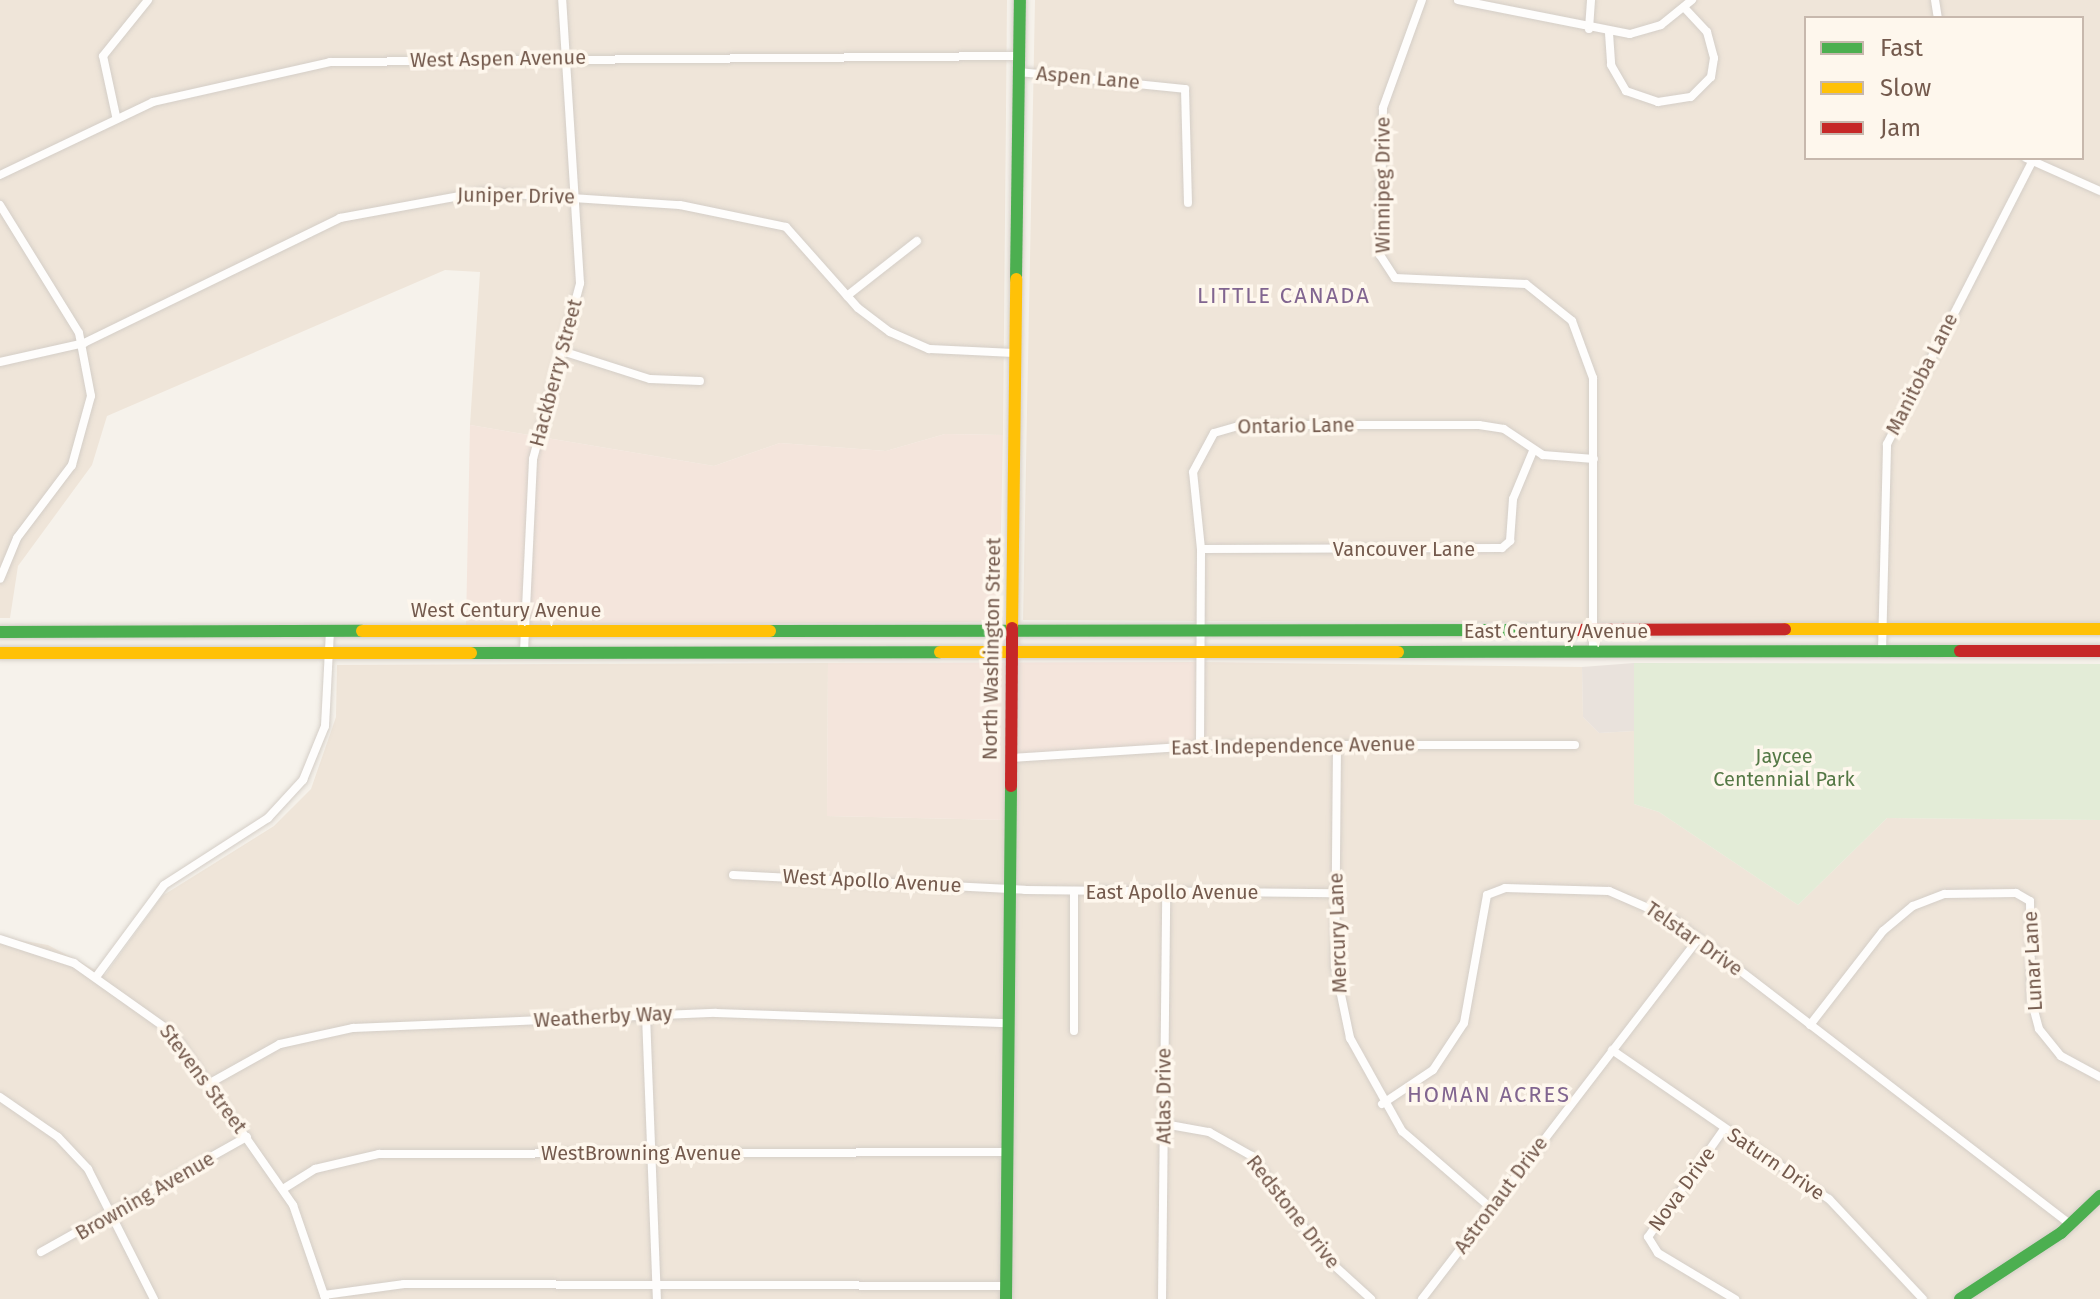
<!DOCTYPE html>
<style>
body{margin:0}
#map{position:relative;width:2100px;height:1299px;overflow:hidden;background:#f6f2eb;font-family:"Fira Sans",sans-serif}
div>[style]{position:absolute}
.residential>*{inset:0;background:#efe5d9}
.commercial>*{inset:0;background:#f4e5dc}
.industrial>*{inset:0;background:#e9e2dc}
.green>*{inset:0;background:#e3ecd7}
.roads{filter:drop-shadow(0 0 2px #d4cec7) drop-shadow(0 0 2px #d4cec7)}
.street>*{height:8px;margin:-4px;padding:0 4px;transform-origin:4px;border-radius:4px;background:#fefdfc}
.fast>*{height:12px;margin:-6px;padding:0 6px;transform-origin:6px;border-radius:6px;background:#4caf50}
.slow>*{height:12px;margin:-6px;padding:0 6px;transform-origin:6px;border-radius:6px;background:#ffc107}
.jam>*{height:12px;margin:-6px;padding:0 6px;transform-origin:6px;border-radius:6px;background:#c62828}
span{translate:-50% -50%;white-space:nowrap;text-align:center;line-height:1.15;-webkit-text-stroke:7px #fef7ed;paint-order:stroke}
.street-label{font-size:20px;color:#745a4d}
.park-label{font-size:20px;color:#547845}
.neighbourhood-label{font-size:22px;color:#816590;letter-spacing:2px}
.legend{position:absolute;left:1804px;top:16px;width:280px;height:144px;box-sizing:border-box;background:#fef7ed;border:2px solid #c7b8ad;margin:0;padding:10px 14px;list-style:none;font-size:24px;color:#745a4d}
.legend li{display:flex;align-items:center;gap:16px;height:40px}
.legend b{width:40px;border:2px solid #c7b8ad}
</style>
<div id="map">
<div class="residential">
<i style="clip-path:polygon(0 0,1007px 0,1003px 435px,945px 434px,886px 451px,780px 443px,714px 466px,470px 425px,480px 272px,445px 270px,107px 416px,92px 465px,18px 566px,10px 618px,0 618px)"></i>
<i style="clip-path:polygon(evenodd,1035px 0,2100px 0,2100px 625px,1023px 620px,1035px 0,1806px 18px,2082px 18px,2082px 158px,1806px 158px,1806px 18px)"></i>
<i style="clip-path:polygon(1203px 662px,1582px 667px,1583px 717px,1599px 733px,1634px 731px,1634px 804px,1659px 812px,1798px 905px,1887px 818px,2100px 820px,2100px 1299px,0 1299px,0 937px,48px 945px,105px 975px,162px 896px,274px 826px,311px 789px,336px 717px,337px 665px,828px 663px,827px 816px,1004px 820px,1005px 758px)"></i>
</div>
<div class="commercial">
<i style="clip-path:polygon(470px 425px,714px 466px,780px 443px,886px 451px,945px 434px,1003px 435px,999px 622px,466px 625px)"></i>
<i style="clip-path:polygon(1203px 662px,1203px 741px,1005px 758px,1005px 820px,827px 816px,828px 663px)"></i>
</div>
<div class="industrial">
<i style="clip-path:polygon(1634px 663px,1634px 731px,1599px 733px,1583px 717px,1582px 667px)"></i>
</div>
<div class="green">
<i style="clip-path:polygon(1634px 663px,2100px 664px,2100px 820px,1887px 818px,1798px 905px,1659px 812px,1634px 804px)"></i>
</div>
<div class="roads">
<div class="street">
<i style="left:1422px;top:0;width:115px;rotate:109.9deg"></i>
<i style="left:1383px;top:108px;width:147px;rotate:91.2deg"></i>
<i style="left:1380px;top:255px;width:27px;rotate:57deg"></i>
<i style="left:1395px;top:278px;width:131px;rotate:2.6deg"></i>
<i style="left:1526px;top:284px;width:59px;rotate:38.8deg"></i>
<i style="left:1572px;top:321px;width:61px;rotate:69.8deg"></i>
<i style="left:1593px;top:378px;width:273px;rotate:90deg"></i>
<i style="left:1458px;top:0;width:175px;rotate:11.2deg"></i>
<i style="left:1630px;top:34px;width:32px;rotate:-16deg"></i>
<i style="left:1661px;top:25px;width:40px;rotate:-39deg"></i>
<i style="left:1935px;top:0;width:18px;rotate:81deg"></i>
<i style="left:1589px;top:29px;width:29px;rotate:-86deg"></i>
<i style="left:1609px;top:33px;width:32px;rotate:86deg"></i>
<i style="left:1611px;top:65px;width:30px;rotate:60deg"></i>
<i style="left:1626px;top:91px;width:34px;rotate:19deg"></i>
<i style="left:1658px;top:102px;width:33px;rotate:-9deg"></i>
<i style="left:1691px;top:97px;width:28px;rotate:-45deg"></i>
<i style="left:1711px;top:77px;width:19px;rotate:-81deg"></i>
<i style="left:1714px;top:58px;width:27px;rotate:-105deg"></i>
<i style="left:1707px;top:32px;width:33px;rotate:-133deg"></i>
<i style="left:1018px;top:72px;width:168px;rotate:5.8deg"></i>
<i style="left:1185px;top:89px;width:114px;rotate:88.5deg"></i>
<i style="left:116px;top:116px;width:61px;rotate:-102.2deg"></i>
<i style="left:103px;top:56px;width:72px;rotate:-51.2deg"></i>
<i style="left:2026px;top:158px;width:81px;rotate:24deg"></i>
<i style="left:0;top:175px;width:170px;rotate:-25.5deg"></i>
<i style="left:153px;top:102px;width:181px;rotate:-12.7deg"></i>
<i style="left:330px;top:62px;width:688px;rotate:-0.5deg"></i>
<i style="left:0;top:205px;width:150px;rotate:58.3deg"></i>
<i style="left:79px;top:333px;width:64px;rotate:79.2deg"></i>
<i style="left:91px;top:396px;width:72px;rotate:105.4deg"></i>
<i style="left:72px;top:465px;width:91px;rotate:127deg"></i>
<i style="left:17px;top:538px;width:44px;rotate:112.5deg"></i>
<i style="left:847px;top:296px;width:89px;rotate:-38.2deg"></i>
<i style="left:562px;top:351px;width:92px;rotate:17.7deg"></i>
<i style="left:650px;top:379px;width:50px;rotate:2.3deg"></i>
<i style="left:0;top:362px;width:86px;rotate:-12.7deg"></i>
<i style="left:84px;top:343px;width:285px;rotate:-26deg"></i>
<i style="left:340px;top:218px;width:144px;rotate:-10.4deg"></i>
<i style="left:482px;top:192px;width:198px;rotate:3.8deg"></i>
<i style="left:680px;top:205px;width:108px;rotate:11.7deg"></i>
<i style="left:786px;top:227px;width:108px;rotate:48.4deg"></i>
<i style="left:858px;top:308px;width:40px;rotate:37deg"></i>
<i style="left:890px;top:332px;width:43px;rotate:23.6deg"></i>
<i style="left:929px;top:349px;width:86px;rotate:2.7deg"></i>
<i style="left:1201px;top:549px;width:301px;rotate:-0.2deg"></i>
<i style="left:1502px;top:548px;width:11px;rotate:-41deg"></i>
<i style="left:1510px;top:541px;width:42px;rotate:-85.9deg"></i>
<i style="left:1513px;top:499px;width:52px;rotate:-67.4deg"></i>
<i style="left:524px;top:651px;width:192px;rotate:-87.3deg"></i>
<i style="left:533px;top:459px;width:182px;rotate:-75deg"></i>
<i style="left:580px;top:283px;width:284px;rotate:-93.6deg"></i>
<i style="left:1882px;top:651px;width:207px;rotate:-88.6deg"></i>
<i style="left:1887px;top:444px;width:317px;rotate:-62.8deg"></i>
<i style="left:1200px;top:745px;width:196px;rotate:-89.7deg"></i>
<i style="left:1201px;top:549px;width:77px;rotate:-95.9deg"></i>
<i style="left:1193px;top:472px;width:44px;rotate:-61.7deg"></i>
<i style="left:1214px;top:433px;width:29px;rotate:-16deg"></i>
<i style="left:1242px;top:425px;width:237px"></i>
<i style="left:1479px;top:425px;width:25px;rotate:9deg"></i>
<i style="left:1504px;top:429px;width:47px;rotate:33.7deg"></i>
<i style="left:1543px;top:455px;width:51px;rotate:4.5deg"></i>
<i style="left:1337px;top:745px;width:221px;rotate:90.5deg"></i>
<i style="left:1335px;top:966px;width:74px;rotate:78.2deg"></i>
<i style="left:1350px;top:1038px;width:107px;rotate:60.8deg"></i>
<i style="left:1402px;top:1131px;width:118px;rotate:40.9deg"></i>
<i style="left:1011px;top:758px;width:199px;rotate:-3.7deg"></i>
<i style="left:1210px;top:745px;width:365px"></i>
<i style="left:733px;top:875px;width:292px;rotate:2.9deg"></i>
<i style="left:1025px;top:890px;width:310px;rotate:0.6deg"></i>
<i style="left:1074px;top:892px;width:139px;rotate:90deg"></i>
<i style="left:0;top:939px;width:78px;rotate:18deg"></i>
<i style="left:74px;top:963px;width:121px;rotate:35.3deg"></i>
<i style="left:173px;top:1033px;width:210px;rotate:55.1deg"></i>
<i style="left:293px;top:1205px;width:98px;rotate:71deg"></i>
<i style="left:96px;top:977px;width:114px;rotate:-53.5deg"></i>
<i style="left:164px;top:885px;width:124px;rotate:-32.8deg"></i>
<i style="left:268px;top:818px;width:52px;rotate:-47.4deg"></i>
<i style="left:303px;top:780px;width:58px;rotate:-67.8deg"></i>
<i style="left:325px;top:726px;width:96px;rotate:-87deg"></i>
<i style="left:646px;top:1015px;width:284px;rotate:87.8deg"></i>
<i style="left:1810px;top:1025px;width:119px;rotate:-52.2deg"></i>
<i style="left:1883px;top:931px;width:39px;rotate:-40deg"></i>
<i style="left:1913px;top:906px;width:34px;rotate:-21deg"></i>
<i style="left:1945px;top:894px;width:71px;rotate:-0.8deg"></i>
<i style="left:2016px;top:893px;width:16px;rotate:30deg"></i>
<i style="left:2030px;top:901px;width:98px;rotate:89.4deg"></i>
<i style="left:2031px;top:999px;width:31px;rotate:75deg"></i>
<i style="left:2039px;top:1029px;width:35px;rotate:51deg"></i>
<i style="left:2061px;top:1056px;width:44px;rotate:28.3deg"></i>
<i style="left:1612px;top:1050px;width:263px;rotate:34.5deg"></i>
<i style="left:1829px;top:1199px;width:137px;rotate:46.8deg"></i>
<i style="left:210px;top:1083px;width:80px;rotate:-29.1deg"></i>
<i style="left:280px;top:1044px;width:75px;rotate:-12.4deg"></i>
<i style="left:353px;top:1028px;width:363px;rotate:-2.4deg"></i>
<i style="left:716px;top:1013px;width:292px;rotate:2deg"></i>
<i style="left:0;top:1097px;width:70px;rotate:34.6deg"></i>
<i style="left:58px;top:1137px;width:44px;rotate:46.8deg"></i>
<i style="left:88px;top:1169px;width:146px;rotate:63.1deg"></i>
<i style="left:1382px;top:1104px;width:61px;rotate:-33.7deg"></i>
<i style="left:1433px;top:1070px;width:56px;rotate:-56.6deg"></i>
<i style="left:1464px;top:1023px;width:130px;rotate:-79.8deg"></i>
<i style="left:1487px;top:895px;width:19px;rotate:-21deg"></i>
<i style="left:1505px;top:888px;width:104px;rotate:1.7deg"></i>
<i style="left:1609px;top:891px;width:70px;rotate:23.6deg"></i>
<i style="left:1673px;top:919px;width:502px;rotate:37.55deg"></i>
<i style="left:1164px;top:1124px;width:46px;rotate:10.1deg"></i>
<i style="left:1209px;top:1132px;width:49px;rotate:29.2deg"></i>
<i style="left:1252px;top:1156px;width:126px;rotate:54deg"></i>
<i style="left:1326px;top:1258px;width:61px;rotate:42.3deg"></i>
<i style="left:1724px;top:1129px;width:132px;rotate:125.1deg"></i>
<i style="left:1648px;top:1237px;width:19px;rotate:58deg"></i>
<i style="left:1658px;top:1253px;width:90px;rotate:30.9deg"></i>
<i style="left:283px;top:1189px;width:38px;rotate:-32deg"></i>
<i style="left:315px;top:1169px;width:66px;rotate:-13.2deg"></i>
<i style="left:379px;top:1154px;width:628px;rotate:-0.18deg"></i>
<i style="left:41px;top:1252px;width:236px;rotate:-29.2deg"></i>
<i style="left:324px;top:1295px;width:81px;rotate:-7.8deg"></i>
<i style="left:404px;top:1284px;width:602px;rotate:0.19deg"></i>
<i style="left:1162px;top:1299px;width:407px;rotate:-89.4deg"></i>
<i style="left:1422px;top:1299px;width:454px;rotate:-52.5deg"></i>
</div>
<div class="fast">
<i style="left:1016px;top:279px;width:279px;rotate:-89.2deg"></i>
<i style="left:770px;top:631px;width:771px;rotate:-0.07deg"></i>
<i style="left:0;top:632px;width:362px;rotate:-0.2deg"></i>
<i style="left:1398px;top:652px;width:562px;rotate:-0.1deg"></i>
<i style="left:471px;top:653px;width:469px;rotate:-0.1deg"></i>
<i style="left:1006px;top:1299px;width:513px;rotate:-89.44deg"></i>
<i style="left:1960px;top:1299px;width:121px;rotate:-33.2deg"></i>
<i style="left:2061px;top:1233px;width:54px;rotate:-43.5deg"></i>
</div>
<div class="slow">
<i style="left:1012px;top:628px;width:349px;rotate:-89.3deg"></i>
<i style="left:1785px;top:629px;width:315px"></i>
<i style="left:362px;top:631px;width:408px"></i>
<i style="left:940px;top:652px;width:458px"></i>
<i style="left:0;top:653px;width:471px"></i>
</div>
<div class="jam">
<i style="left:1541px;top:630px;width:244px;rotate:-0.2deg"></i>
<i style="left:1960px;top:651px;width:140px"></i>
<i style="left:1011px;top:786px;width:158px;rotate:-89.6deg"></i>
</div>
</div>
<div class="street-label">
<span style="left:498px;top:59px;rotate:-1deg">West Aspen Avenue</span>
<span style="left:1088px;top:78px;rotate:5deg">Aspen Lane</span>
<span style="left:1383px;top:185px;rotate:-90deg">Winnipeg Drive</span>
<span style="left:516px;top:196px;rotate:1deg">Juniper Drive</span>
<span style="left:556px;top:373px;rotate:-75deg">Hackberry Street</span>
<span style="left:1922px;top:374px;rotate:-63deg">Manitoba Lane</span>
<span style="left:1296px;top:426px;rotate:-1deg">Ontario Lane</span>
<span style="left:1404px;top:549px">Vancouver Lane</span>
<span style="left:506px;top:610px">West Century Avenue</span>
<span style="left:1556px;top:631px">East Century Avenue</span>
<span style="left:992px;top:649px;rotate:-89deg">North Washington Street</span>
<span style="left:1293px;top:746px;rotate:-1deg">East Independence Avenue</span>
<span style="left:872px;top:881px;rotate:3deg">West Apollo Avenue</span>
<span style="left:1172px;top:892px">East Apollo Avenue</span>
<span style="left:1338px;top:933px;rotate:-92deg">Mercury Lane</span>
<span style="left:1694px;top:939px;rotate:35deg">Telstar Drive</span>
<span style="left:2033px;top:961px;rotate:-93deg">Lunar Lane</span>
<span style="left:603px;top:1017px;rotate:-3deg">Weatherby Way</span>
<span style="left:203px;top:1079px;rotate:53deg">Stevens Street</span>
<span style="left:1164px;top:1096px;rotate:-90deg">Atlas Drive</span>
<span style="left:641px;top:1153px">WestBrowning Avenue</span>
<span style="left:1776px;top:1164px;rotate:34deg">Saturn Drive</span>
<span style="left:1682px;top:1189px;rotate:-54deg">Nova Drive</span>
<span style="left:1501px;top:1195px;rotate:-53deg">Astronaut Drive</span>
<span style="left:145px;top:1196px;rotate:-30deg">Browning Avenue</span>
<span style="left:1293px;top:1212px;rotate:52deg">Redstone Drive</span>
</div>
<div class="park-label">
<span style="left:1784px;top:768px">Jaycee<br>Centennial Park</span>
</div>
<div class="neighbourhood-label">
<span style="left:1284px;top:296px">LITTLE CANADA</span>
<span style="left:1489px;top:1095px">HOMAN ACRES</span>
</div>
<ul class="legend">
<li><b style="height:10px;background:#4caf50"></b>Fast</li>
<li><b style="height:10px;background:#ffc107"></b>Slow</li>
<li><b style="height:10px;background:#c62828"></b>Jam</li>
</ul>
</div>
